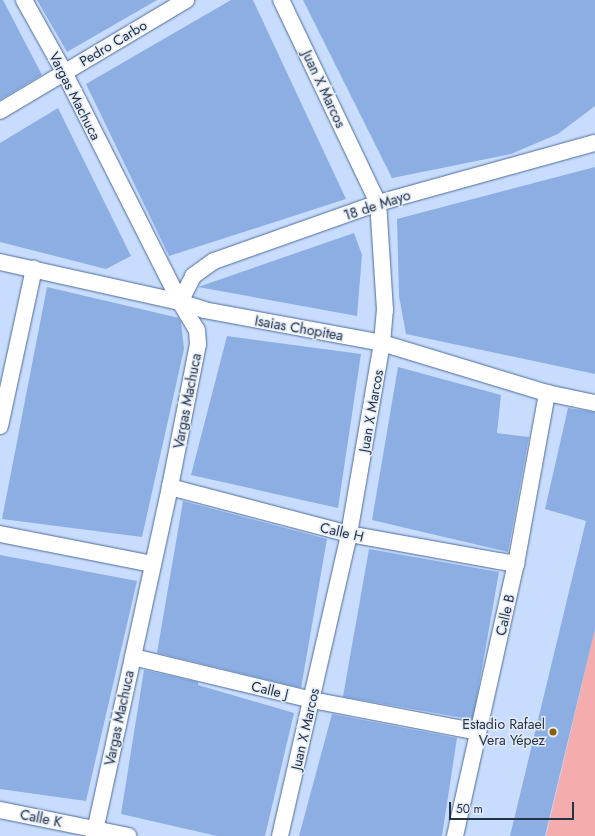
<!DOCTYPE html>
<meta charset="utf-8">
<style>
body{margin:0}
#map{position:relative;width:595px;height:836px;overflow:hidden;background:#c8ddfe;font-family:Jost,sans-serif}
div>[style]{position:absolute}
.green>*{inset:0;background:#f5acad}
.building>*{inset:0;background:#8caee3;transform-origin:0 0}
.roads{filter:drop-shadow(0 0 1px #4c6b9b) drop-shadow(0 0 1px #4c6b9b)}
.minor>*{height:16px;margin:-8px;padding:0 8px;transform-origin:8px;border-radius:8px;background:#fff}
.dots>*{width:11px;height:11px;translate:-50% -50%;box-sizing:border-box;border:2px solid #e2eaf5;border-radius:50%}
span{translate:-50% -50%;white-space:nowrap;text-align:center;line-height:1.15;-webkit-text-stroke:3px #e2eaf5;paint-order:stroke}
.street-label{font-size:14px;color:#243247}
.poi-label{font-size:14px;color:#243247}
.right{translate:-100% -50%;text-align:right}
.scale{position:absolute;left:449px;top:802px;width:125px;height:18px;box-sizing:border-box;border:2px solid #243247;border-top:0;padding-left:5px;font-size:12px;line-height:14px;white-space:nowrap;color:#243247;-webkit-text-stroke:3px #e2eaf5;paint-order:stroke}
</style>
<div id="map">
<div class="green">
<i style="clip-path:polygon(595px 629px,595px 836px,546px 836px)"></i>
</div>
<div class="building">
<i style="clip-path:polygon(0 0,3px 0,42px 75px,0 100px)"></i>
<i style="clip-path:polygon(37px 0,157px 0,67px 52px)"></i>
<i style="clip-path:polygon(231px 0,253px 0,346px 199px,169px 256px,86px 84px)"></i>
<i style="clip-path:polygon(303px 0,595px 0,595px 106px,558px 134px,511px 154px,392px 178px)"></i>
<i style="clip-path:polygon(58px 108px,131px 256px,106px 269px,0 242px,0 143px)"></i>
<i style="clip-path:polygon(595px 167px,595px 374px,406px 334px,399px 296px,397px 219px)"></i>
<i style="clip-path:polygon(354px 233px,362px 255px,357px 316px,198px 287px)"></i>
<i style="clip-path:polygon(47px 287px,179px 318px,181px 322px,184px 349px,142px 537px,2px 519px)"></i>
<i style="clip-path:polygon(227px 336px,361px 354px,338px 508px,191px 475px)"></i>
<i style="clip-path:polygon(398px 367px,501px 395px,497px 433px,529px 437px,508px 552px,372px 520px)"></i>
<i style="clip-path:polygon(568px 408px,595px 412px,595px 629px,545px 836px,510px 836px,586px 521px,545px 509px)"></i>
<i style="clip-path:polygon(183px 501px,327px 539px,301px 688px,157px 653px)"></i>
<i style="left:369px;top:549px;width:132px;height:150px;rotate:10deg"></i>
<i style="clip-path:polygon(0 555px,137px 581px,86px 801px,0 789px)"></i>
<i style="clip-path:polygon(144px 670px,198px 682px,198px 685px,294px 713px,265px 836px,217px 836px,121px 814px)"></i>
<i style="clip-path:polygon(332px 714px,457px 738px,442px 836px,299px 836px)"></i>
</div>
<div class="roads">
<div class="minor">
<i style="left:24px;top:0;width:82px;rotate:60.9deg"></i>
<i style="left:64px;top:72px;width:258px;rotate:63.2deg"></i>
<i style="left:180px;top:302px;width:33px;rotate:59deg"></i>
<i style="left:197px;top:330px;width:14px;rotate:86deg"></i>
<i style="left:198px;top:344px;width:146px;rotate:101.1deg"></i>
<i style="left:170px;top:487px;width:357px;rotate:102.3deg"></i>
<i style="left:0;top:111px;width:217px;rotate:-30.8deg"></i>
<i style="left:0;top:262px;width:184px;rotate:12.5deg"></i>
<i style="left:180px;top:302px;width:25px;rotate:18deg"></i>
<i style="left:204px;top:310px;width:181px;rotate:10.5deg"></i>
<i style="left:382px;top:343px;width:172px;rotate:16.9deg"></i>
<i style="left:547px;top:393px;width:49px;rotate:11.8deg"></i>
<i style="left:180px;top:302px;width:29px;rotate:-63deg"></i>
<i style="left:193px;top:276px;width:26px;rotate:-36deg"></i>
<i style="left:214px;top:261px;width:174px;rotate:-19.5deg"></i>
<i style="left:378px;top:203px;width:225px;rotate:-15.5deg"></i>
<i style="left:0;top:426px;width:161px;rotate:-77.8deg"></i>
<i style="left:170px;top:487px;width:185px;rotate:14.7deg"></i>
<i style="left:349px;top:534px;width:170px;rotate:10.2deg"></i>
<i style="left:0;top:534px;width:156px;rotate:11.1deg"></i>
<i style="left:133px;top:657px;width:184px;rotate:13.5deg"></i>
<i style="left:312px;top:700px;width:169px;rotate:10.9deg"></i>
<i style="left:0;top:810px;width:131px;rotate:11.5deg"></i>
<i style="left:280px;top:836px;width:310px;rotate:-77.1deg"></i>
<i style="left:349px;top:534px;width:194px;rotate:-80.2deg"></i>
<i style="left:382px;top:343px;width:33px;rotate:-85deg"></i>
<i style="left:385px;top:310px;width:107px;rotate:-93.7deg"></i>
<i style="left:378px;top:203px;width:225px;rotate:-115.5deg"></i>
<i style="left:455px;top:836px;width:279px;rotate:-77.4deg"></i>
<i style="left:516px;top:564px;width:174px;rotate:-79.7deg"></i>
</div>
</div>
<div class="dots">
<i style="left:553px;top:732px;background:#8a6001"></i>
</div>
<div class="street-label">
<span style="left:113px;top:43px;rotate:-31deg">Pedro Carbo</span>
<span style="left:324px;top:89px;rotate:65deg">Juan X Marcos</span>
<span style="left:75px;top:96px;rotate:63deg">Vargas Machuca</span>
<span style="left:377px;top:205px;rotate:-18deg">18 de Mayo</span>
<span style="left:299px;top:328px;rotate:10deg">Isaias Chopitea</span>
<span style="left:187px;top:401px;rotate:-79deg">Vargas Machuca</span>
<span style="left:371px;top:411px;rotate:-80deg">Juan X Marcos</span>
<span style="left:342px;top:532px;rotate:13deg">Calle H</span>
<span style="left:505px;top:615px;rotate:-77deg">Calle B</span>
<span style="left:270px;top:690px;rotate:13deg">Calle J</span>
<span style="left:119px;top:718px;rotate:-78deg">Vargas Machuca</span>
<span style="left:305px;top:729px;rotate:-77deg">Juan X Marcos</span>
<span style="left:41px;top:818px;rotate:11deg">Calle K</span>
</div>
<div class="poi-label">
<span class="right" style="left:545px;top:732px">Estadio Rafael<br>Vera Yépez</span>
</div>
<div class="scale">50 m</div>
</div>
